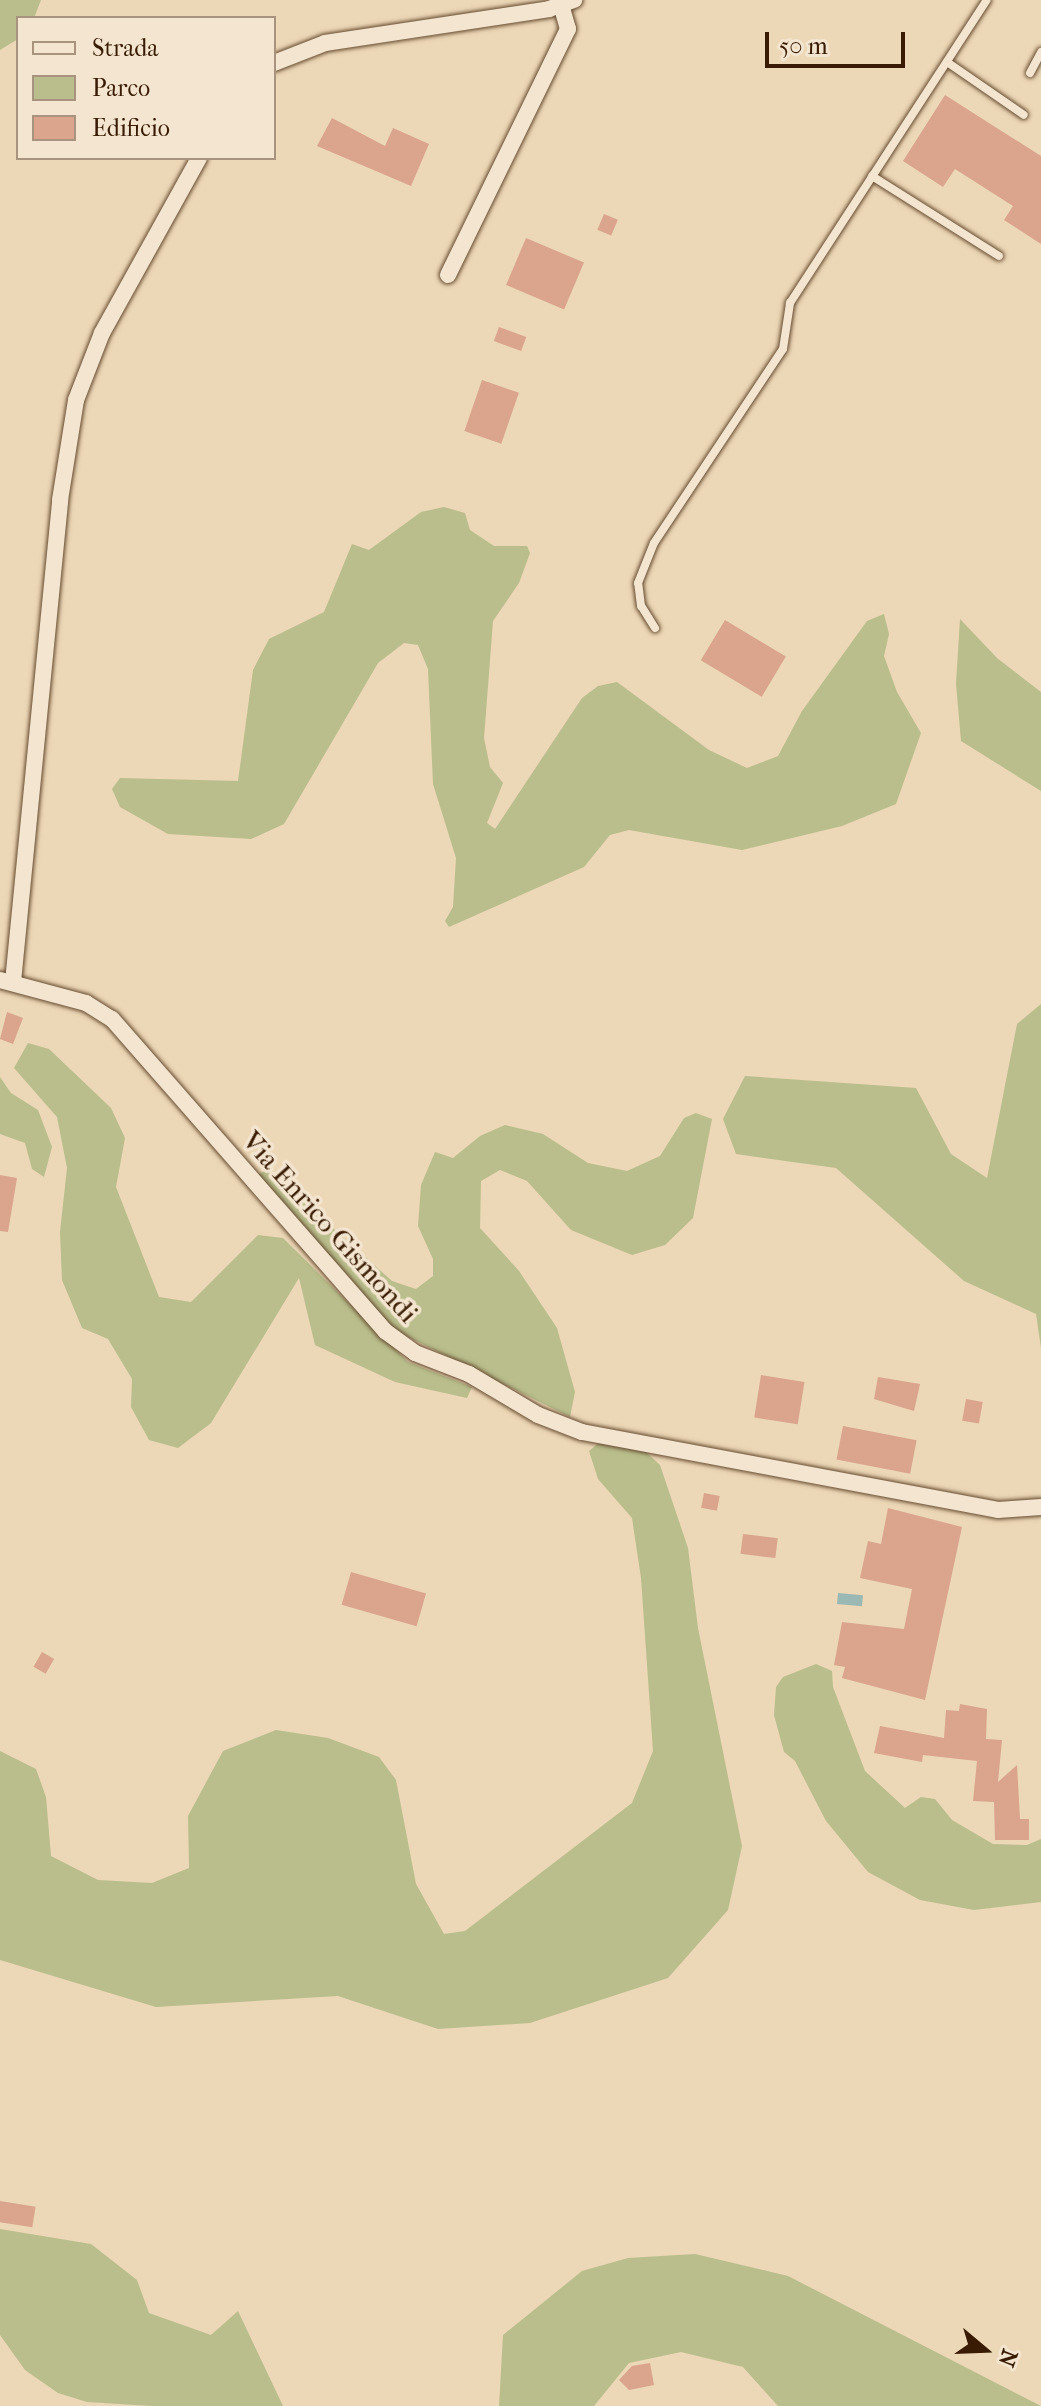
<!DOCTYPE html>
<style>
body{margin:0}
#map{position:relative;width:1041px;height:2406px;overflow:hidden;background:#ecd7b6;font-family:"IM FELL French Canon",serif}
div>[style]{position:absolute}
.green>*{inset:0;background:#b9be8c}
.water>*{inset:0;background:#9ab8b4;transform-origin:0 0}
.building>*{inset:0;background:#daa48d;transform-origin:0 0}
.roads{filter:drop-shadow(0 0 2px #654a2f) drop-shadow(0 0 2px #654a2f)}
.lane>*{height:8px;margin:-4px;padding:0 4px;transform-origin:4px;border-radius:4px;background:#f3e5d0}
.street>*{height:16px;margin:-8px;padding:0 8px;transform-origin:8px;border-radius:8px;background:#f3e5d0}
span{translate:-50% -50%;white-space:nowrap;text-align:center;line-height:1.15;-webkit-text-stroke:7px #f3e5d0;paint-order:stroke}
.street-label{font-size:28px;color:#381b02}
.legend{position:absolute;left:16px;top:16px;width:260px;height:144px;box-sizing:border-box;background:#f3e5d0;border:2px solid #a8947e;margin:0;padding:10px 14px;list-style:none;font-size:24px;color:#381b02}
.legend li{display:flex;align-items:center;gap:16px;height:40px}
.legend b{width:40px;border:2px solid #a8947e}
.north{position:absolute;left:945px;top:2310px;width:80px;height:80px;-webkit-text-stroke:6px #f3e5d0;paint-order:stroke;rotate:109deg;font-size:22px;font-weight:700;line-height:32px;text-align:center;color:#381b02}
.north::after{content:'';display:block;margin:auto;width:28px;height:36px;background:#381b02;clip-path:polygon(50% 0,100% 100%,50% 72%,0 100%)}
.scale{position:absolute;left:765px;top:32px;width:140px;height:36px;box-sizing:border-box;border:4px solid #381b02;border-top:0;padding-left:10px;font-size:24px;line-height:28px;white-space:nowrap;color:#381b02;-webkit-text-stroke:6px #f3e5d0;paint-order:stroke}
</style>
<div id="map">
<div class="green">
<i style="clip-path:polygon(0 0,41px 0,34px 18px,18px 18px,18px 39px,0 50px)"></i>
<i style="clip-path:polygon(444px 507px,465px 513px,470px 530px,494px 546px,527px 546px,530px 553px,519px 583px,493px 621px,484px 738px,490px 767px,503px 783px,487px 823px,495px 829px,582px 698px,598px 686px,617px 682px,709px 750px,747px 768px,778px 756px,802px 711px,867px 621px,884px 614px,889px 634px,884px 656px,897px 692px,921px 733px,896px 804px,842px 826px,742px 850px,629px 830px,610px 835px,584px 867px,449px 927px,445px 921px,453px 907px,456px 858px,433px 784px,428px 669px,418px 645px,404px 643px,378px 663px,284px 824px,251px 839px,168px 834px,120px 807px,112px 789px,120px 778px,238px 781px,253px 670px,269px 639px,324px 612px,352px 544px,369px 550px,421px 512px)"></i>
<i style="clip-path:polygon(960px 619px,997px 658px,1041px 692px,1041px 791px,961px 741px,956px 684px)"></i>
<i style="clip-path:polygon(1041px 1004px,1041px 1348px,1036px 1314px,964px 1281px,836px 1168px,736px 1154px,723px 1119px,745px 1076px,916px 1088px,951px 1154px,987px 1178px,1017px 1024px)"></i>
<i style="clip-path:polygon(28px 1043px,49px 1049px,111px 1108px,125px 1138px,116px 1187px,159px 1297px,191px 1302px,258px 1235px,283px 1238px,408px 1362px,472px 1387px,467px 1398px,395px 1382px,315px 1345px,299px 1278px,211px 1423px,178px 1448px,149px 1440px,131px 1407px,132px 1379px,108px 1339px,82px 1328px,62px 1280px,60px 1232px,67px 1168px,57px 1117px,14px 1068px)"></i>
<i style="clip-path:polygon(0 1077px,11px 1093px,38px 1110px,52px 1147px,44px 1177px,32px 1169px,25px 1143px,0 1134px)"></i>
<i style="clip-path:polygon(696px 1113px,712px 1119px,693px 1218px,665px 1245px,632px 1255px,571px 1230px,527px 1181px,500px 1170px,481px 1181px,480px 1228px,519px 1271px,557px 1328px,575px 1392px,570px 1417px,394px 1330px,258px 1175px,267px 1169px,392px 1281px,416px 1289px,433px 1276px,433px 1259px,418px 1226px,421px 1185px,435px 1152px,453px 1158px,480px 1136px,505px 1125px,543px 1134px,588px 1163px,627px 1171px,660px 1156px,684px 1118px)"></i>
<i style="clip-path:polygon(601px 1441px,645px 1451px,660px 1465px,688px 1548px,698px 1628px,742px 1846px,728px 1910px,668px 1978px,530px 2023px,438px 2029px,338px 1996px,156px 2007px,0 1960px,0 1751px,36px 1769px,46px 1797px,51px 1856px,98px 1880px,152px 1883px,189px 1868px,188px 1816px,223px 1751px,276px 1730px,328px 1738px,379px 1757px,396px 1780px,416px 1884px,444px 1934px,465px 1931px,632px 1803px,653px 1751px,641px 1578px,632px 1518px,598px 1479px,589px 1451px)"></i>
<i style="clip-path:polygon(816px 1664px,832px 1671px,833px 1687px,865px 1771px,905px 1808px,921px 1797px,935px 1799px,952px 1820px,993px 1844px,1027px 1845px,1041px 1839px,1041px 1902px,974px 1910px,920px 1900px,868px 1872px,826px 1821px,795px 1761px,784px 1752px,774px 1715px,776px 1687px,783px 1677px)"></i>
<i style="clip-path:polygon(0 2229px,91px 2244px,137px 2280px,149px 2313px,211px 2335px,238px 2311px,283px 2406px,152px 2406px,87px 2402px,58px 2393px,25px 2370px,0 2335px)"></i>
<i style="clip-path:polygon(695px 2254px,788px 2276px,1041px 2406px,778px 2406px,743px 2367px,681px 2352px,629px 2363px,594px 2406px,499px 2406px,503px 2335px,582px 2271px,628px 2258px)"></i>
</div>
<div class="water">
<i style="left:838px;top:1593px;width:25px;height:11px;rotate:5deg"></i>
</div>
<div class="building">
<i style="clip-path:polygon(945px 95px,1041px 156px,1041px 244px,1004px 220px,1013px 206px,955px 169px,943px 187px,903px 161px)"></i>
<i style="clip-path:polygon(332px 118px,385px 146px,393px 128px,429px 144px,411px 186px,317px 146px)"></i>
<i style="left:604px;top:214px;width:15px;height:17px;rotate:23deg"></i>
<i style="left:526px;top:238px;width:63px;height:51px;rotate:23deg"></i>
<i style="left:499px;top:327px;width:29px;height:15px;rotate:20deg"></i>
<i style="left:482px;top:380px;width:39px;height:54px;rotate:19deg"></i>
<i style="left:725px;top:620px;width:71px;height:47px;rotate:31deg"></i>
<i style="clip-path:polygon(7px 1012px,23px 1018px,13px 1044px,0 1039px)"></i>
<i style="clip-path:polygon(0 1175px,17px 1178px,8px 1232px,0 1231px)"></i>
<i style="left:761px;top:1375px;width:44px;height:43px;rotate:9deg"></i>
<i style="clip-path:polygon(878px 1377px,920px 1384px,914px 1411px,874px 1399px)"></i>
<i style="left:966px;top:1399px;width:17px;height:22px;rotate:10deg"></i>
<i style="left:843px;top:1426px;width:75px;height:34px;rotate:11deg"></i>
<i style="left:704px;top:1493px;width:16px;height:15px;rotate:11deg"></i>
<i style="clip-path:polygon(888px 1508px,962px 1527px,925px 1700px,842px 1678px,845px 1667px,834px 1665px,842px 1622px,904px 1629px,912px 1589px,860px 1578px,868px 1541px,881px 1544px)"></i>
<i style="left:743px;top:1534px;width:35px;height:20px;rotate:7deg"></i>
<i style="left:351px;top:1572px;width:78px;height:34px;rotate:16deg"></i>
<i style="left:42px;top:1652px;width:14px;height:17px;rotate:30deg"></i>
<i style="clip-path:polygon(960px 1704px,987px 1709px,986px 1739px,1002px 1740px,998px 1782px,1017px 1765px,1020px 1819px,1029px 1819px,1029px 1840px,995px 1840px,994px 1802px,973px 1801px,977px 1761px,923px 1755px,922px 1762px,874px 1753px,880px 1726px,944px 1738px,946px 1710px,959px 1711px)"></i>
<i style="left:0;top:2201px;width:36px;height:21px;rotate:9deg"></i>
<i style="clip-path:polygon(650px 2363px,654px 2385px,629px 2390px,619px 2380px,632px 2366px)"></i>
</div>
<div class="roads">
<div class="lane">
<i style="left:947px;top:62px;width:93px;rotate:34.5deg"></i>
<i style="left:1030px;top:73px;width:24px;rotate:-62deg"></i>
<i style="left:872px;top:176px;width:150px;rotate:32.2deg"></i>
<i style="left:655px;top:628px;width:26px;rotate:-122deg"></i>
<i style="left:641px;top:606px;width:23px;rotate:-97deg"></i>
<i style="left:638px;top:583px;width:43px;rotate:-68.2deg"></i>
<i style="left:654px;top:543px;width:233px;rotate:-56.4deg"></i>
<i style="left:783px;top:349px;width:47px;rotate:-81.3deg"></i>
<i style="left:790px;top:303px;width:361px;rotate:-57deg"></i>
</div>
<div class="street">
<i style="left:274px;top:63px;width:55px;rotate:-21.4deg"></i>
<i style="left:325px;top:43px;width:227px;rotate:-8.6deg"></i>
<i style="left:549px;top:9px;width:27px;rotate:-20deg"></i>
<i style="left:448px;top:275px;width:274px;rotate:-64deg"></i>
<i style="left:568px;top:29px;width:25px;rotate:-106deg"></i>
<i style="left:0;top:980px;width:89px;rotate:15deg"></i>
<i style="left:86px;top:1003px;width:31px;rotate:32deg"></i>
<i style="left:112px;top:1019px;width:415px;rotate:48.8deg"></i>
<i style="left:385px;top:1331px;width:37px;rotate:36deg"></i>
<i style="left:415px;top:1353px;width:58px;rotate:21.3deg"></i>
<i style="left:469px;top:1374px;width:80px;rotate:30.7deg"></i>
<i style="left:538px;top:1415px;width:47px;rotate:21.1deg"></i>
<i style="left:582px;top:1432px;width:423px;rotate:10.6deg"></i>
<i style="left:998px;top:1510px;width:43px;rotate:-4deg"></i>
<i style="left:13px;top:982px;width:484px;rotate:-84.4deg"></i>
<i style="left:60px;top:500px;width:101px;rotate:-80.9deg"></i>
<i style="left:76px;top:400px;width:72px;rotate:-68.8deg"></i>
<i style="left:102px;top:333px;width:200px;rotate:-61deg"></i>
</div>
</div>
<div class="street-label">
<span style="left:330px;top:1227px;rotate:48deg">Via Enrico Gismondi</span>
</div>
<ul class="legend">
<li><b style="height:10px;background:#f3e5d0"></b>Strada</li>
<li><b style="height:22px;background:#b9be8c"></b>Parco</li>
<li><b style="height:22px;background:#daa48d"></b>Edificio</li>
</ul>
<div class="north">N</div>
<div class="scale">50 m</div>
</div>
